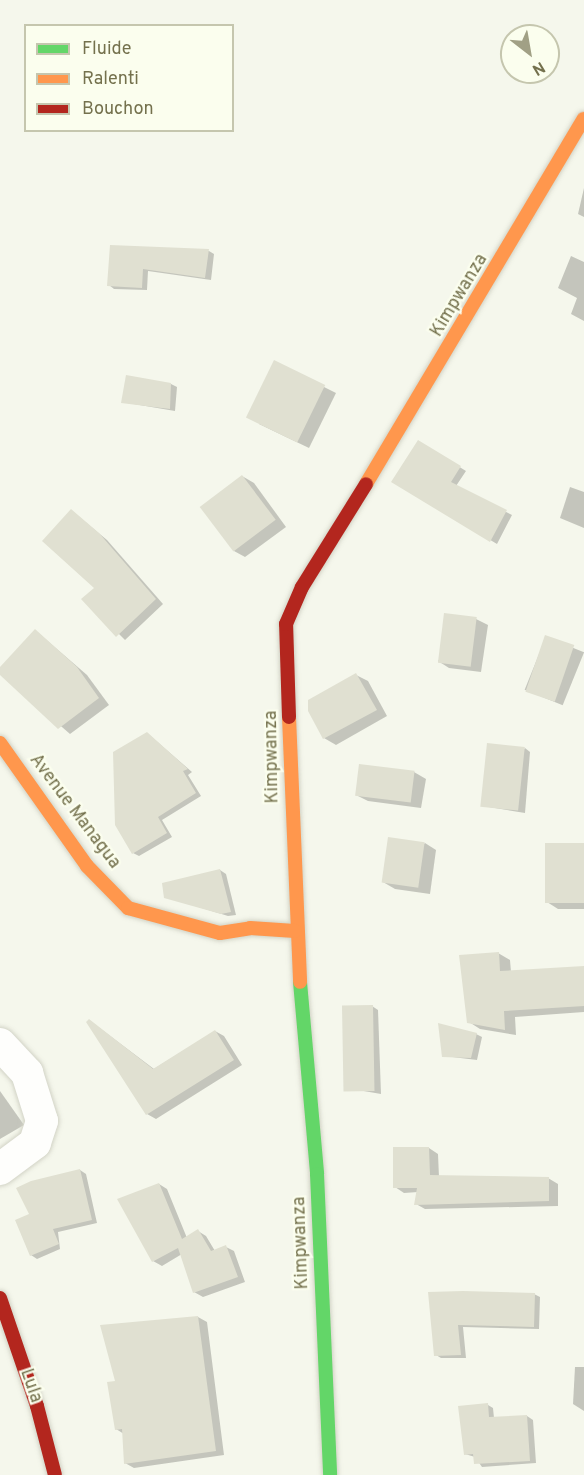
<!DOCTYPE html>
<style>
body{margin:0}
#map{position:relative;width:584px;height:1475px;overflow:hidden;background:#f5f7ec;font-family:Overpass,sans-serif}
div>[style]{position:absolute}
.shadow>*{inset:0;background:#0003;transform-origin:0 0}
.building>*{inset:0;background:#e0e0d1;transform-origin:0 0}
.roads{filter:drop-shadow(0 0 2px #d2d3c6) drop-shadow(0 0 2px #d2d3c6)}
.street>*{height:32px;margin:-16px;padding:0 16px;transform-origin:16px;border-radius:16px;background:#fefefc}
.fast>*{height:14px;margin:-7px;padding:0 7px;transform-origin:7px;border-radius:7px;background:#63d668}
.slow>*{height:14px;margin:-7px;padding:0 7px;transform-origin:7px;border-radius:7px;background:#ff974d}
.jam>*{height:14px;margin:-7px;padding:0 7px;transform-origin:7px;border-radius:7px;background:#b3261e}
span{translate:-50% -50%;white-space:nowrap;text-align:center;line-height:1.15;-webkit-text-stroke:4.5px #fbfeee;paint-order:stroke}
.street-label{font-size:18px;color:#74714d}
.legend{position:absolute;left:24px;top:24px;width:210px;height:108px;box-sizing:border-box;background:#fbfeee;border:2px solid #c5c6ae;margin:0;padding:8px 10px;list-style:none;font-size:18px;color:#74714d}
.legend li{display:flex;align-items:center;gap:12px;height:30px}
.legend b{width:30px;border:2px solid #c5c6ae}
.north{position:absolute;left:500px;top:24px;width:60px;height:60px;box-sizing:border-box;background:#fbfeee;border:2px solid #c5c6ae;border-radius:50%;rotate:149deg;font-size:16px;font-weight:700;line-height:24px;text-align:center;color:#74714d}
.north::after{content:'';display:block;margin:auto;width:21px;height:27px;background:#a1a085;clip-path:polygon(50% 0,100% 100%,50% 72%,0 100%)}
</style>
<div id="map">
<div class="shadow">
<i style="clip-path:polygon(584px 188px,584px 217px,578px 214px)"></i>
<i style="clip-path:polygon(111px 246px,209px 251px,214px 254px,211px 280px,148px 271px,147px 290px,114px 289px,109px 285px)"></i>
<i style="clip-path:polygon(571px 256px,584px 262px,584px 321px,571px 314px,577px 298px,558px 288px)"></i>
<i style="clip-path:polygon(274px 362px,336px 393px,309px 448px,259px 424px)"></i>
<i style="clip-path:polygon(171px 384px,177px 387px,175px 411px,122px 402px)"></i>
<i style="clip-path:polygon(419px 442px,466px 471px,456px 486px,512px 515px,497px 544px,393px 482px)"></i>
<i style="clip-path:polygon(242px 476px,254px 483px,286px 527px,245px 557px,234px 551px)"></i>
<i style="clip-path:polygon(570px 487px,584px 492px,584px 528px,560px 518px)"></i>
<i style="clip-path:polygon(72px 511px,107px 540px,163px 604px,125px 640px,84px 599px,96px 588px)"></i>
<i style="clip-path:polygon(476px 619px,488px 625px,481px 672px,449px 668px,438px 661px)"></i>
<i style="clip-path:polygon(36px 631px,87px 675px,109px 705px,70px 734px,0 673px)"></i>
<i style="left:546px;top:637px;width:41px;height:57px;rotate:22deg"></i>
<i style="clip-path:polygon(356px 675px,368px 681px,387px 716px,336px 745px,324px 738px)"></i>
<i style="clip-path:polygon(147px 733px,192px 772px,188px 775px,201px 796px,162px 820px,172px 837px,139px 856px,133px 853px)"></i>
<i style="clip-path:polygon(525px 748px,530px 752px,525px 813px,483px 806px)"></i>
<i style="clip-path:polygon(414px 772px,426px 779px,421px 808px,368px 801px,356px 795px)"></i>
<i style="clip-path:polygon(425px 843px,436px 850px,430px 894px,395px 889px,383px 882px)"></i>
<i style="clip-path:polygon(584px 844px,584px 909px,558px 909px,547px 902px)"></i>
<i style="clip-path:polygon(220px 870px,226px 874px,236px 915px,228px 916px,166px 897px)"></i>
<i style="clip-path:polygon(498px 953px,510px 960px,511px 972px,584px 967px,584px 1012px,515px 1017px,516px 1035px,480px 1029px,469px 1022px)"></i>
<i style="clip-path:polygon(372px 1006px,378px 1010px,381px 1094px,346px 1088px)"></i>
<i style="clip-path:polygon(89px 1020px,154px 1069px,215px 1031px,224px 1036px,242px 1065px,156px 1119px,147px 1114px)"></i>
<i style="clip-path:polygon(476px 1034px,482px 1037px,477px 1060px,444px 1056px)"></i>
<i style="clip-path:polygon(0 1091px,24px 1125px,0 1139px)"></i>
<i style="clip-path:polygon(429px 1148px,438px 1154px,439px 1177px,548px 1178px,558px 1184px,558px 1206px,425px 1209px,416px 1204px,418px 1192px,404px 1193px,395px 1187px)"></i>
<i style="clip-path:polygon(80px 1170px,86px 1174px,97px 1223px,58px 1232px,60px 1249px,37px 1259px,31px 1255px,31px 1215px)"></i>
<i style="clip-path:polygon(159px 1184px,167px 1189px,187px 1238px,198px 1231px,206px 1236px,215px 1251px,226px 1247px,234px 1251px,245px 1282px,203px 1297px,194px 1292px,182px 1254px,162px 1266px,153px 1261px)"></i>
<i style="clip-path:polygon(430px 1294px,534px 1294px,540px 1297px,539px 1329px,463px 1327px,466px 1358px,441px 1358px,436px 1355px)"></i>
<i style="clip-path:polygon(198px 1317px,207px 1322px,224px 1455px,134px 1468px,125px 1463px,124px 1434px,116px 1429px,117px 1382px)"></i>
<i style="clip-path:polygon(575px 1367px,584px 1367px,584px 1411px,573px 1404px)"></i>
<i style="clip-path:polygon(488px 1405px,493px 1408px,494px 1418px,527px 1416px,533px 1420px,536px 1463px,482px 1467px,475px 1457px,465px 1454px)"></i>
</div>
<div class="building">
<i style="clip-path:polygon(110px 245px,209px 249px,205px 278px,143px 269px,142px 288px,107px 286px)"></i>
<i style="left:274px;top:360px;width:57px;height:64px;rotate:26deg"></i>
<i style="clip-path:polygon(126px 375px,171px 383px,170px 409px,121px 403px)"></i>
<i style="clip-path:polygon(418px 440px,461px 466px,451px 482px,507px 510px,490px 542px,391px 482px)"></i>
<i style="left:242px;top:475px;width:56px;height:53px;rotate:53deg"></i>
<i style="clip-path:polygon(71px 509px,99px 533px,156px 599px,116px 637px,81px 599px,94px 588px,42px 541px)"></i>
<i style="left:444px;top:613px;width:33px;height:50px;rotate:7deg"></i>
<i style="clip-path:polygon(35px 629px,77px 667px,99px 698px,58px 729px,0 675px,0 667px)"></i>
<i style="left:545px;top:635px;width:31px;height:60px;rotate:19deg"></i>
<i style="clip-path:polygon(356px 673px,377px 710px,323px 739px,308px 711px,308px 700px)"></i>
<i style="clip-path:polygon(147px 732px,188px 769px,183px 771px,196px 793px,158px 817px,167px 833px,132px 854px,115px 825px,113px 752px)"></i>
<i style="left:487px;top:743px;width:38px;height:64px;rotate:6deg"></i>
<i style="left:359px;top:764px;width:56px;height:32px;rotate:7deg"></i>
<i style="left:388px;top:837px;width:37px;height:46px;rotate:8deg"></i>
<i style="left:545px;top:843px;width:39px;height:60px"></i>
<i style="clip-path:polygon(220px 869px,231px 912px,221px 914px,164px 898px,162px 883px)"></i>
<i style="clip-path:polygon(499px 952px,500px 971px,584px 966px,584px 1006px,504px 1011px,505px 1030px,467px 1023px,459px 955px)"></i>
<i style="left:373px;top:1005px;width:86px;height:31px;rotate:89deg"></i>
<i style="clip-path:polygon(89px 1019px,153px 1069px,215px 1030px,234px 1060px,146px 1115px,86px 1022px)"></i>
<i style="clip-path:polygon(438px 1023px,477px 1033px,471px 1058px,442px 1057px)"></i>
<i style="clip-path:polygon(393px 1147px,429px 1147px,430px 1175px,549px 1177px,549px 1201px,414px 1205px,417px 1188px,393px 1188px)"></i>
<i style="clip-path:polygon(80px 1169px,92px 1220px,53px 1229px,59px 1244px,30px 1256px,15px 1220px,29px 1214px,16px 1188px,31px 1181px)"></i>
<i style="clip-path:polygon(159px 1183px,182px 1239px,198px 1229px,211px 1251px,226px 1245px,238px 1277px,193px 1293px,178px 1248px,152px 1262px,117px 1199px)"></i>
<i style="clip-path:polygon(463px 1291px,535px 1293px,534px 1327px,458px 1325px,461px 1355px,434px 1356px,428px 1292px)"></i>
<i style="clip-path:polygon(198px 1316px,216px 1451px,124px 1464px,122px 1429px,115px 1430px,107px 1382px,115px 1381px,100px 1325px)"></i>
<i style="clip-path:polygon(488px 1403px,489px 1417px,527px 1415px,530px 1461px,474px 1464px,473px 1454px,464px 1455px,458px 1406px)"></i>
</div>
<div class="roads">
<div class="street">
<i style="left:0;top:1044px;width:40px;rotate:47deg"></i>
<i style="left:27px;top:1073px;width:50px;rotate:72.6deg"></i>
<i style="left:42px;top:1121px;width:23px;rotate:108deg"></i>
<i style="left:35px;top:1143px;width:44px;rotate:143.4deg"></i>
</div>
<div class="fast">
<i style="left:300px;top:982px;width:193px;rotate:84.9deg"></i>
<i style="left:317px;top:1174px;width:301px;rotate:87.5deg"></i>
</div>
<div class="slow">
<i style="left:366px;top:484px;width:425px;rotate:-59.2deg"></i>
<i style="left:289px;top:717px;width:265px;rotate:87.6deg"></i>
<i style="left:0;top:743px;width:151px;rotate:54.7deg"></i>
<i style="left:87px;top:866px;width:59px;rotate:45.7deg"></i>
<i style="left:128px;top:908px;width:95px;rotate:15.2deg"></i>
<i style="left:220px;top:933px;width:30px;rotate:-9deg"></i>
<i style="left:250px;top:928px;width:45px;rotate:3.8deg"></i>
</div>
<div class="jam">
<i style="left:289px;top:717px;width:93px;rotate:-91.8deg"></i>
<i style="left:286px;top:624px;width:40px;rotate:-66.6deg"></i>
<i style="left:302px;top:587px;width:121px;rotate:-58.1deg"></i>
<i style="left:0;top:1298px;width:114px;rotate:71.1deg"></i>
<i style="left:37px;top:1406px;width:71px;rotate:75.4deg"></i>
</div>
</div>
<div class="street-label">
<span style="left:460px;top:296px;rotate:-59deg">Kimpwanza</span>
<span style="left:273px;top:757px;rotate:-91deg">Kimpwanza</span>
<span style="left:74px;top:812px;rotate:53deg">Avenue Managua</span>
<span style="left:302px;top:1243px;rotate:-92deg">Kimpwanza</span>
<span style="left:30px;top:1386px;rotate:71deg">Lula</span>
</div>
<ul class="legend">
<li><b style="height:8px;background:#63d668"></b>Fluide</li>
<li><b style="height:8px;background:#ff974d"></b>Ralenti</li>
<li><b style="height:8px;background:#b3261e"></b>Bouchon</li>
</ul>
<div class="north">N</div>
</div>
